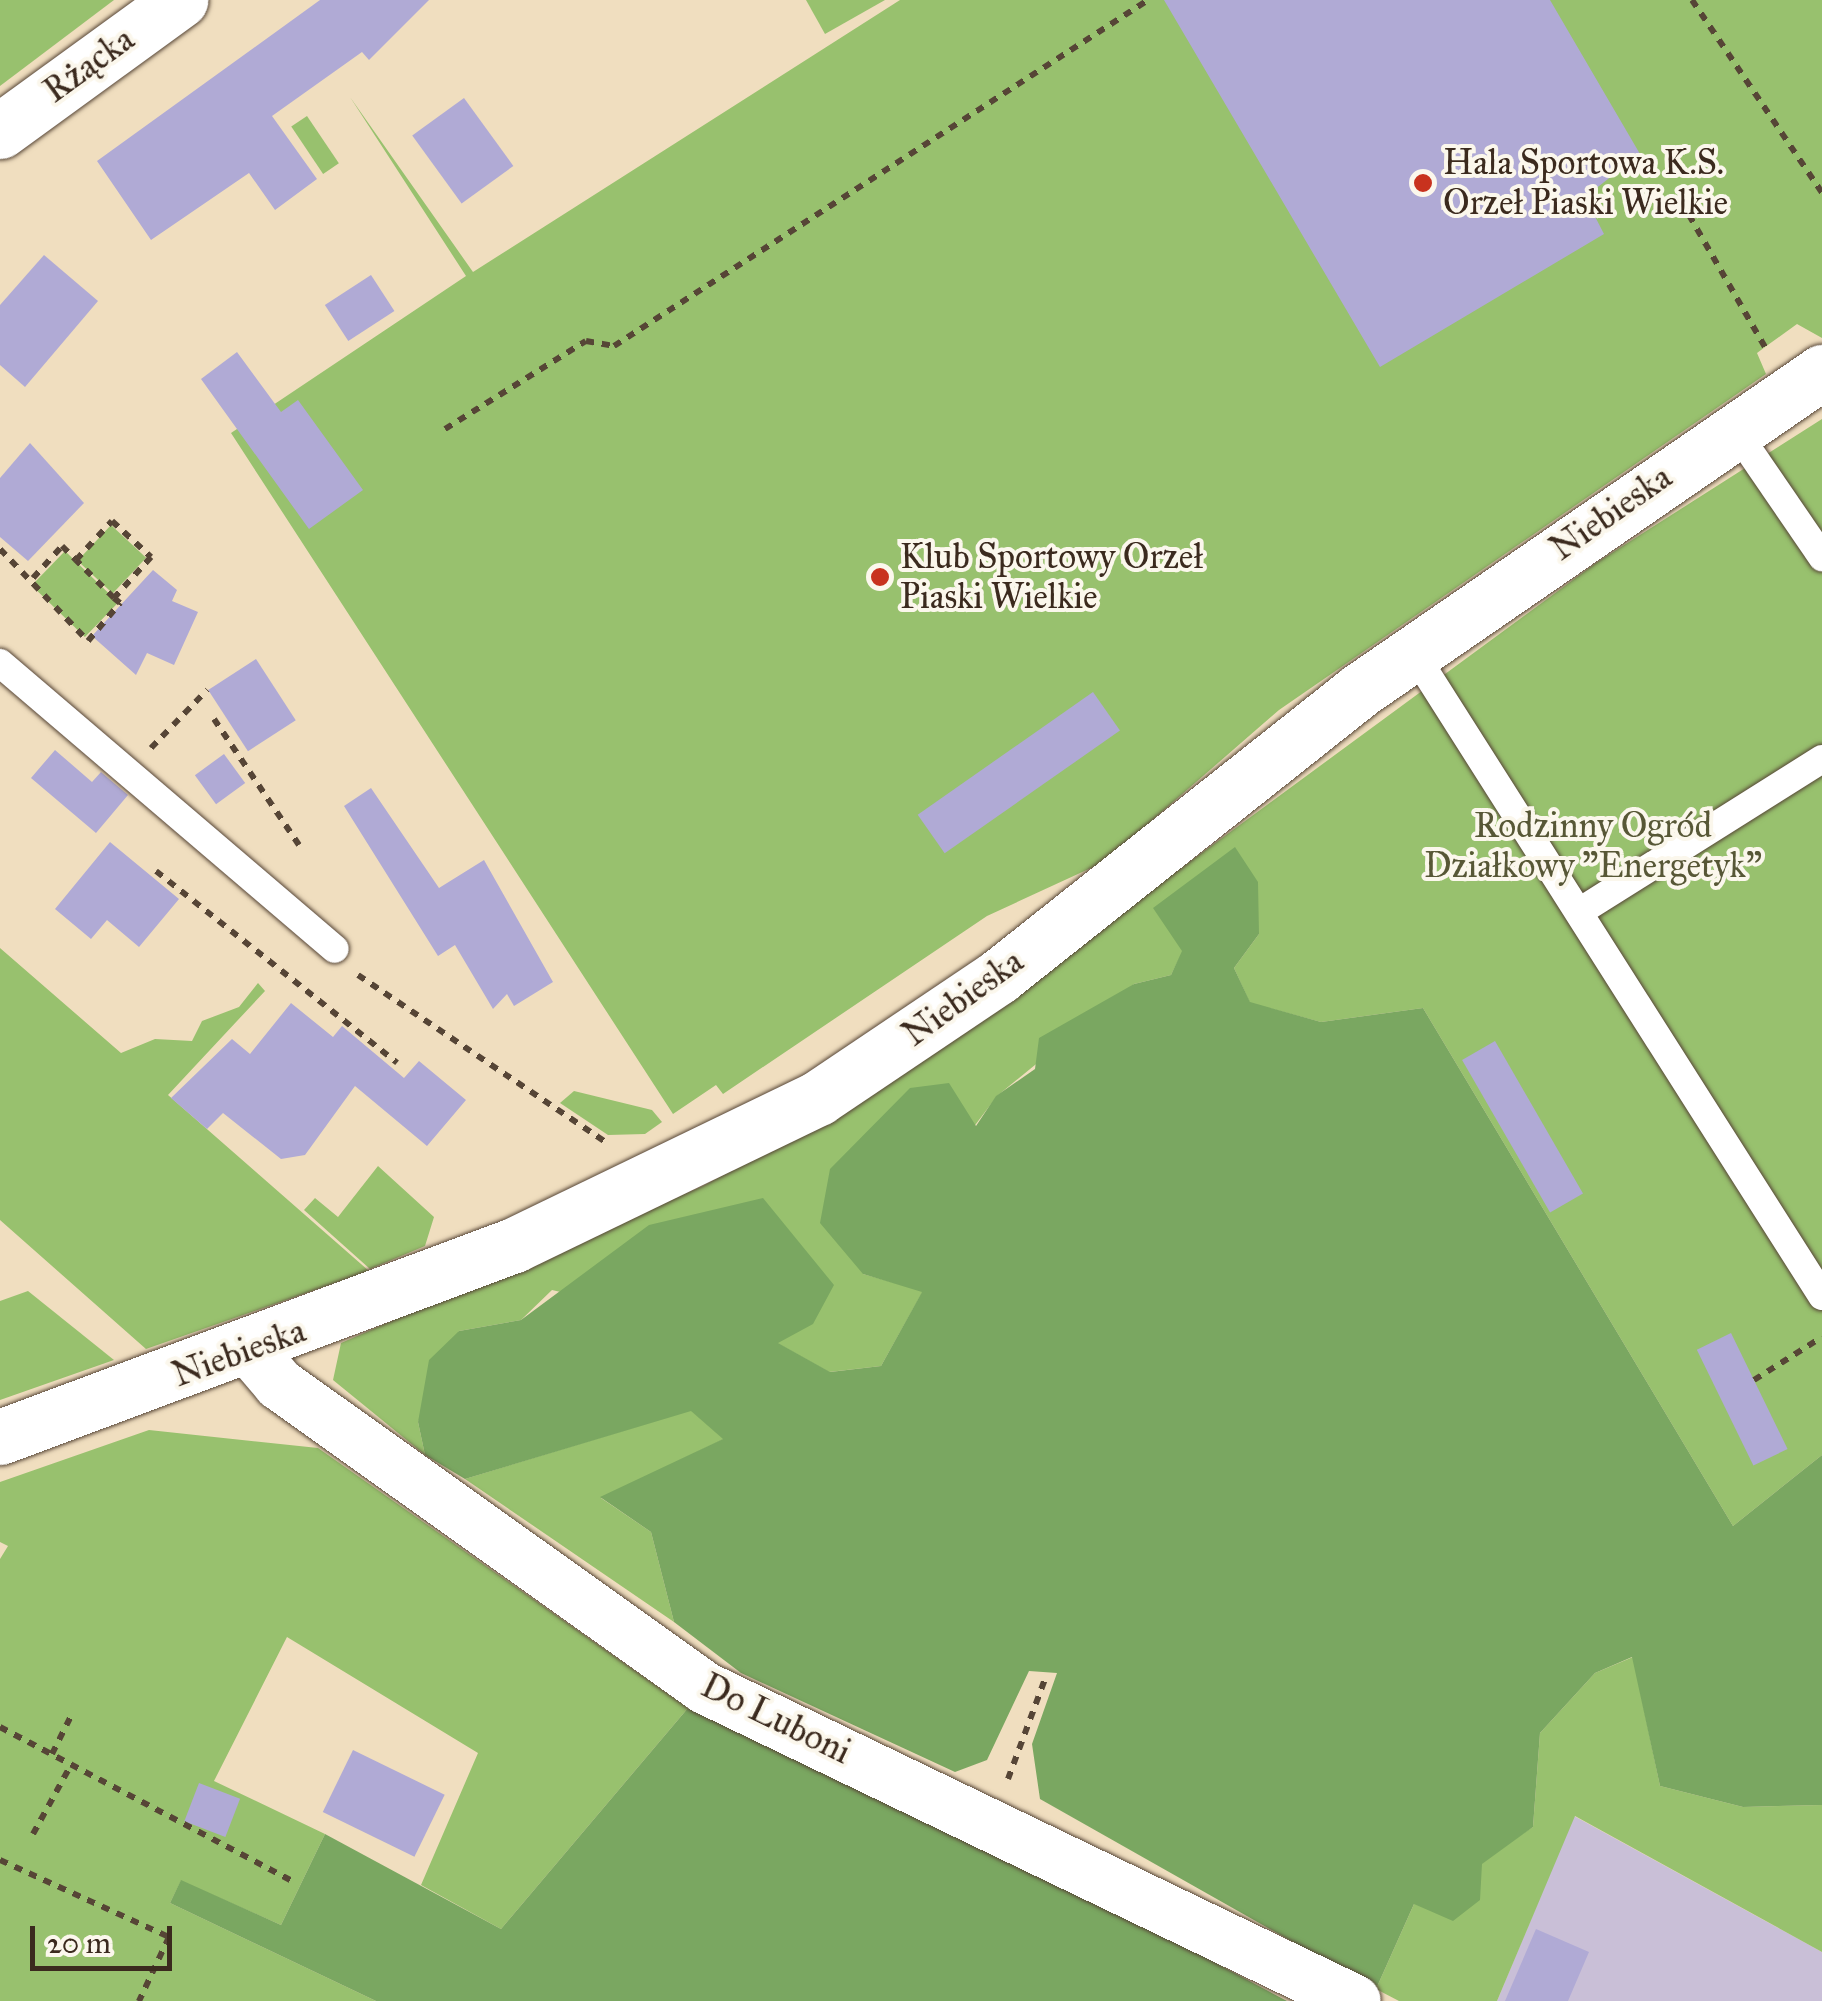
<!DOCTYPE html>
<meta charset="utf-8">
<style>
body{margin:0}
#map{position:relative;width:1822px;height:2001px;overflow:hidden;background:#f0debf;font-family:"IM FELL Great Primer",serif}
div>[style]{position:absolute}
.industrial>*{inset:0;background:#c9bfd7}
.green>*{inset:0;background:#98c16e;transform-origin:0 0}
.forest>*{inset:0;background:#7aa761}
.building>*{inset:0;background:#b0aad5;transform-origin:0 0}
.path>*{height:6px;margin-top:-3px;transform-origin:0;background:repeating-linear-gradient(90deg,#564536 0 8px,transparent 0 16px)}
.roads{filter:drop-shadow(0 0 2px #564536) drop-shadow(0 0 2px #564536)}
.service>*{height:28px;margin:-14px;padding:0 14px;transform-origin:14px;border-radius:14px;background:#fff}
.minor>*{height:52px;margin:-26px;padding:0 26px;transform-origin:26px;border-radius:26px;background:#fff}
.tertiary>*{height:55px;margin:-27.5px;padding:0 27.5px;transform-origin:27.5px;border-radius:27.5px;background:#fff}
.dots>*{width:28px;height:28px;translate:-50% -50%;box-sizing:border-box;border:5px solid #fbf7ec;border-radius:50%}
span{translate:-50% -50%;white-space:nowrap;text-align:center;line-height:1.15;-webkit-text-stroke:8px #fbf7ec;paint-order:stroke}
.street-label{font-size:35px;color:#3b2a1e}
.poi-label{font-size:35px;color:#3b2a1e}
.left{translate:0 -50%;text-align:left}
.park-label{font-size:35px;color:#575736}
.scale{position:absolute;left:30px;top:1926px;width:142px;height:45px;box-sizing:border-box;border:5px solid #3b2a1e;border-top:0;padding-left:12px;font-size:30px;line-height:35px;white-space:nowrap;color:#3b2a1e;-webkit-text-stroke:8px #fbf7ec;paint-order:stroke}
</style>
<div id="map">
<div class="industrial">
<i style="clip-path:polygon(1574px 1816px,1822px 1952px,1822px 2001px,1497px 2001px)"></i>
</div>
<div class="green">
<i style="clip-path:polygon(0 0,114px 0,0 86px)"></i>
<i style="clip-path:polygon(806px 0,885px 0,825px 34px)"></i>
<i style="clip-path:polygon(900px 0,1822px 0,1822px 338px,1797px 324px,1765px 347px,1757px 353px,1766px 374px,1279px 710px,1104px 862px,987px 916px,723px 1094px,716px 1085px,673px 1114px,231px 433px,466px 276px,350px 97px,473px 272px)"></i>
<i style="left:307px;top:116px;width:57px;height:19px;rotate:56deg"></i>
<i style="clip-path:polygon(1822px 419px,1822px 1455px,1733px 1526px,1423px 1008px,1321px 1022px,1250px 1003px,1234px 968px,1259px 934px,1183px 951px,1171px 975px,1134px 984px,997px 1096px,863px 1274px,923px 1291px,881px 1366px,829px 1372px,777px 1343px,552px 1290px,521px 1320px,459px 1331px,418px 1422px,425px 1455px,333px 1380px,341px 1343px,703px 1186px,871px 1096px,1596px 563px)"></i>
<i style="left:111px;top:525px;width:48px;height:49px;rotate:43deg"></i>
<i style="left:65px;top:551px;width:74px;height:48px;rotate:44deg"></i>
<i style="clip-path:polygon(0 948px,121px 1053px,155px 1039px,192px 1041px,202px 1021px,239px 1007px,258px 983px,265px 991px,168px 1095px,369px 1271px,146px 1349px,0 1220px)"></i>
<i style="clip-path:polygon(574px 1091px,652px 1110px,662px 1122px,645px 1134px,608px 1135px,560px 1103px)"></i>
<i style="clip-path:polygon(378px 1166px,434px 1217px,425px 1246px,370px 1269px,304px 1210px,315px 1198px,338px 1217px)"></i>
<i style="clip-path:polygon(28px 1291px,114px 1360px,0 1400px,0 1301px)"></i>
<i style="clip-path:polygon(691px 1410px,724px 1439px,601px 1498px,651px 1532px,674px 1622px,465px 1479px)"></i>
<i style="clip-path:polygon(149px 1430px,318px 1448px,688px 1708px,501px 1929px,421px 1885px,478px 1753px,287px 1637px,214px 1781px,325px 1834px,281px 1925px,181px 1881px,170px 1903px,376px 2001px,0 2001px,0 1559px,8px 1546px,0 1542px,0 1482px)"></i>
<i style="clip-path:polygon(1633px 1657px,1660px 1786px,1743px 1807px,1822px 1805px,1822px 1952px,1575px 1816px,1497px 2001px,1399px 2001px,1376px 1989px,1414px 1904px,1533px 1827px,1540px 1733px,1595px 1673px)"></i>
</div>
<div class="forest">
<i style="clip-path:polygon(1235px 847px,1258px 882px,1259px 934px,1234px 968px,1250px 1002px,1321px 1022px,1423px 1008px,1733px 1526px,1822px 1455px,1822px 1805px,1743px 1807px,1660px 1786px,1632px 1657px,1595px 1673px,1540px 1733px,1533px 1827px,1482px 1864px,1480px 1900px,1453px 1921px,1414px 1904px,1376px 1989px,1040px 1799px,1032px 1744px,1057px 1673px,1029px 1671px,987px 1760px,955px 1772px,741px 1673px,674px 1622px,651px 1532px,600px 1497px,723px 1439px,691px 1411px,465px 1479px,425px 1455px,418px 1422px,429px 1360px,459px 1331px,521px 1320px,649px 1225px,763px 1198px,834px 1285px,813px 1324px,778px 1343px,830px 1372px,881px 1366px,922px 1292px,863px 1274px,820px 1223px,830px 1169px,910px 1088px,949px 1083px,976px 1126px,996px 1096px,1035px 1069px,1039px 1038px,1134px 984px,1171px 975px,1182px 951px,1153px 908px)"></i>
<i style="clip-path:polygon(688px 1708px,979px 1837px,1287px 2001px,376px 2001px,170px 1903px,181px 1880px,281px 1925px,325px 1834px,501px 1929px)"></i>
</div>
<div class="building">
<i style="clip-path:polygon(320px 0,429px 0,369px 60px,362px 52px,272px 116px,317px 179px,275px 210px,249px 173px,151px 240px,97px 161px)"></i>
<i style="clip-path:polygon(1164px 0,1550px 0,1640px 154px,1585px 197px,1604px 234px,1380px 367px)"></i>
<i style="left:464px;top:98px;width:84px;height:64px;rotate:54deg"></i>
<i style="clip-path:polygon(44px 255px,98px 301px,25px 387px,0 365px,0 305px)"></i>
<i style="left:371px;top:275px;width:43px;height:55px;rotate:57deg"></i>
<i style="clip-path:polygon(237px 352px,281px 412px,298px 400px,363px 490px,309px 529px,201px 379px)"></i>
<i style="clip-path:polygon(30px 443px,84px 503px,28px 561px,0 537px,0 478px)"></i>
<i style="clip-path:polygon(153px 570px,177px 590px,172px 601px,198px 612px,174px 665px,147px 653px,136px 675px,92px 636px)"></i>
<i style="left:256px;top:659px;width:73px;height:57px;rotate:57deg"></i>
<i style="left:1093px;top:692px;width:47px;height:214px;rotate:55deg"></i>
<i style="clip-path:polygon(55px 750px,92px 782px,101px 772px,128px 795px,96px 833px,31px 778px)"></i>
<i style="left:224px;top:754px;width:36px;height:36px;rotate:54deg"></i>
<i style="clip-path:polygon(371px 788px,439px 888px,484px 860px,553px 982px,514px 1006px,507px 994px,493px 1009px,455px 945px,438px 956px,344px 806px)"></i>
<i style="clip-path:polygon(110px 842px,179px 899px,139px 947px,107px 920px,91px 939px,55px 909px)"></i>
<i style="clip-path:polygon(291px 1003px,333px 1037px,342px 1026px,404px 1078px,419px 1061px,466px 1100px,427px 1146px,355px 1086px,305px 1155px,281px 1159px,223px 1113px,207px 1129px,171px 1098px,232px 1039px,250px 1054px)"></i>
<i style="left:1495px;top:1041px;width:176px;height:38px;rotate:60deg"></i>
<i style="left:1731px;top:1333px;width:129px;height:38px;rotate:64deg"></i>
<i style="left:353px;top:1750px;width:102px;height:69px;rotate:26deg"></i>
<i style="left:199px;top:1783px;width:44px;height:41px;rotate:21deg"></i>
<i style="clip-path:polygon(1536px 1929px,1589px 1952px,1568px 2001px,1505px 2001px)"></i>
</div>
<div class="path">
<i style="left:1692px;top:0;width:233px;rotate:56deg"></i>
<i style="left:1689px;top:215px;width:155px;rotate:60.1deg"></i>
<i style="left:445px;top:429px;width:166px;rotate:-32deg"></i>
<i style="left:586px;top:341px;width:28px;rotate:10deg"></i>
<i style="left:614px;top:346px;width:636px;rotate:-32.94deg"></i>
<i style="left:0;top:549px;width:127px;rotate:46.3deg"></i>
<i style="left:88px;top:641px;width:50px;rotate:-49.9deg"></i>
<i style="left:120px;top:603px;width:8px;rotate:-140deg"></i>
<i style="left:114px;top:598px;width:54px;rotate:-135deg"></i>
<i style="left:76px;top:560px;width:53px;rotate:-47.3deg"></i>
<i style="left:112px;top:521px;width:53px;rotate:42.7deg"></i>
<i style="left:151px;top:557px;width:55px;rotate:132.1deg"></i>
<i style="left:33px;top:578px;width:43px;rotate:-47.8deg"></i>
<i style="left:62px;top:546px;width:20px;rotate:45deg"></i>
<i style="left:214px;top:719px;width:152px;rotate:56deg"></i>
<i style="left:151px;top:748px;width:81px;rotate:-46deg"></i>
<i style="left:156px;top:871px;width:308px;rotate:38.5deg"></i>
<i style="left:358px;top:975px;width:303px;rotate:34deg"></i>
<i style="left:1754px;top:1380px;width:80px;rotate:-32.3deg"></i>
<i style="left:0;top:1727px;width:335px;rotate:27.8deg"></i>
<i style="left:52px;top:1754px;width:42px;rotate:-63.4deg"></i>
<i style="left:1008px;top:1779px;width:107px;rotate:-69.7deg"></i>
<i style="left:33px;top:1834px;width:79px;rotate:-61.2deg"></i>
<i style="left:0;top:1860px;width:186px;rotate:24.5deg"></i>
<i style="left:169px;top:1937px;width:71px;rotate:115.1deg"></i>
</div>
<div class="roads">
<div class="service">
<i style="left:1733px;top:427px;width:158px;rotate:55.6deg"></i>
<i style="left:1413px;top:652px;width:763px;rotate:57.58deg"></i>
<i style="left:0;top:663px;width:440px;rotate:40.5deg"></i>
<i style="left:1579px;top:912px;width:287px;rotate:-32.2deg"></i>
</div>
<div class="minor">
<i style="left:250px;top:1350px;width:45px;rotate:49.5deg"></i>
<i style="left:279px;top:1384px;width:523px;rotate:35.51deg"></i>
<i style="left:705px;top:1688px;width:721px;rotate:25.71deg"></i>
</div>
<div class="tertiary">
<i style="left:0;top:131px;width:223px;rotate:-36deg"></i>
<i style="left:0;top:1437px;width:549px;rotate:-20.48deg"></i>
<i style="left:514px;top:1245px;width:338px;rotate:-25.8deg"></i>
<i style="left:818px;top:1098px;width:217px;rotate:-33.9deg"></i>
<i style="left:998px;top:977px;width:462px;rotate:-38.4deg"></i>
<i style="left:1360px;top:690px;width:561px;rotate:-34.54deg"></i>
</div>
</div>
<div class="dots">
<i style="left:1423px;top:183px;background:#c8321e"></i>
<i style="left:880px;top:577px;background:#c8321e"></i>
</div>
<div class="street-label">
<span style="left:89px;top:65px;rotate:-36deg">Rżącka</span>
<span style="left:1611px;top:513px;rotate:-35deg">Niebieska</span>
<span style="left:963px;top:998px;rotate:-36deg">Niebieska</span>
<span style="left:239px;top:1353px;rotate:-20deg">Niebieska</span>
<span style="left:776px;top:1719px;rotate:26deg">Do Luboni</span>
</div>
<div class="poi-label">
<span class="left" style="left:1443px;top:183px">Hala Sportowa K.S.<br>Orzeł Piaski Wielkie</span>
<span class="left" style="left:900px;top:577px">Klub Sportowy Orzeł<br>Piaski Wielkie</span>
</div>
<div class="park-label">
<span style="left:1593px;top:846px">Rodzinny Ogród<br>Działkowy "Energetyk"</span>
</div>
<div class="scale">20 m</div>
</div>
